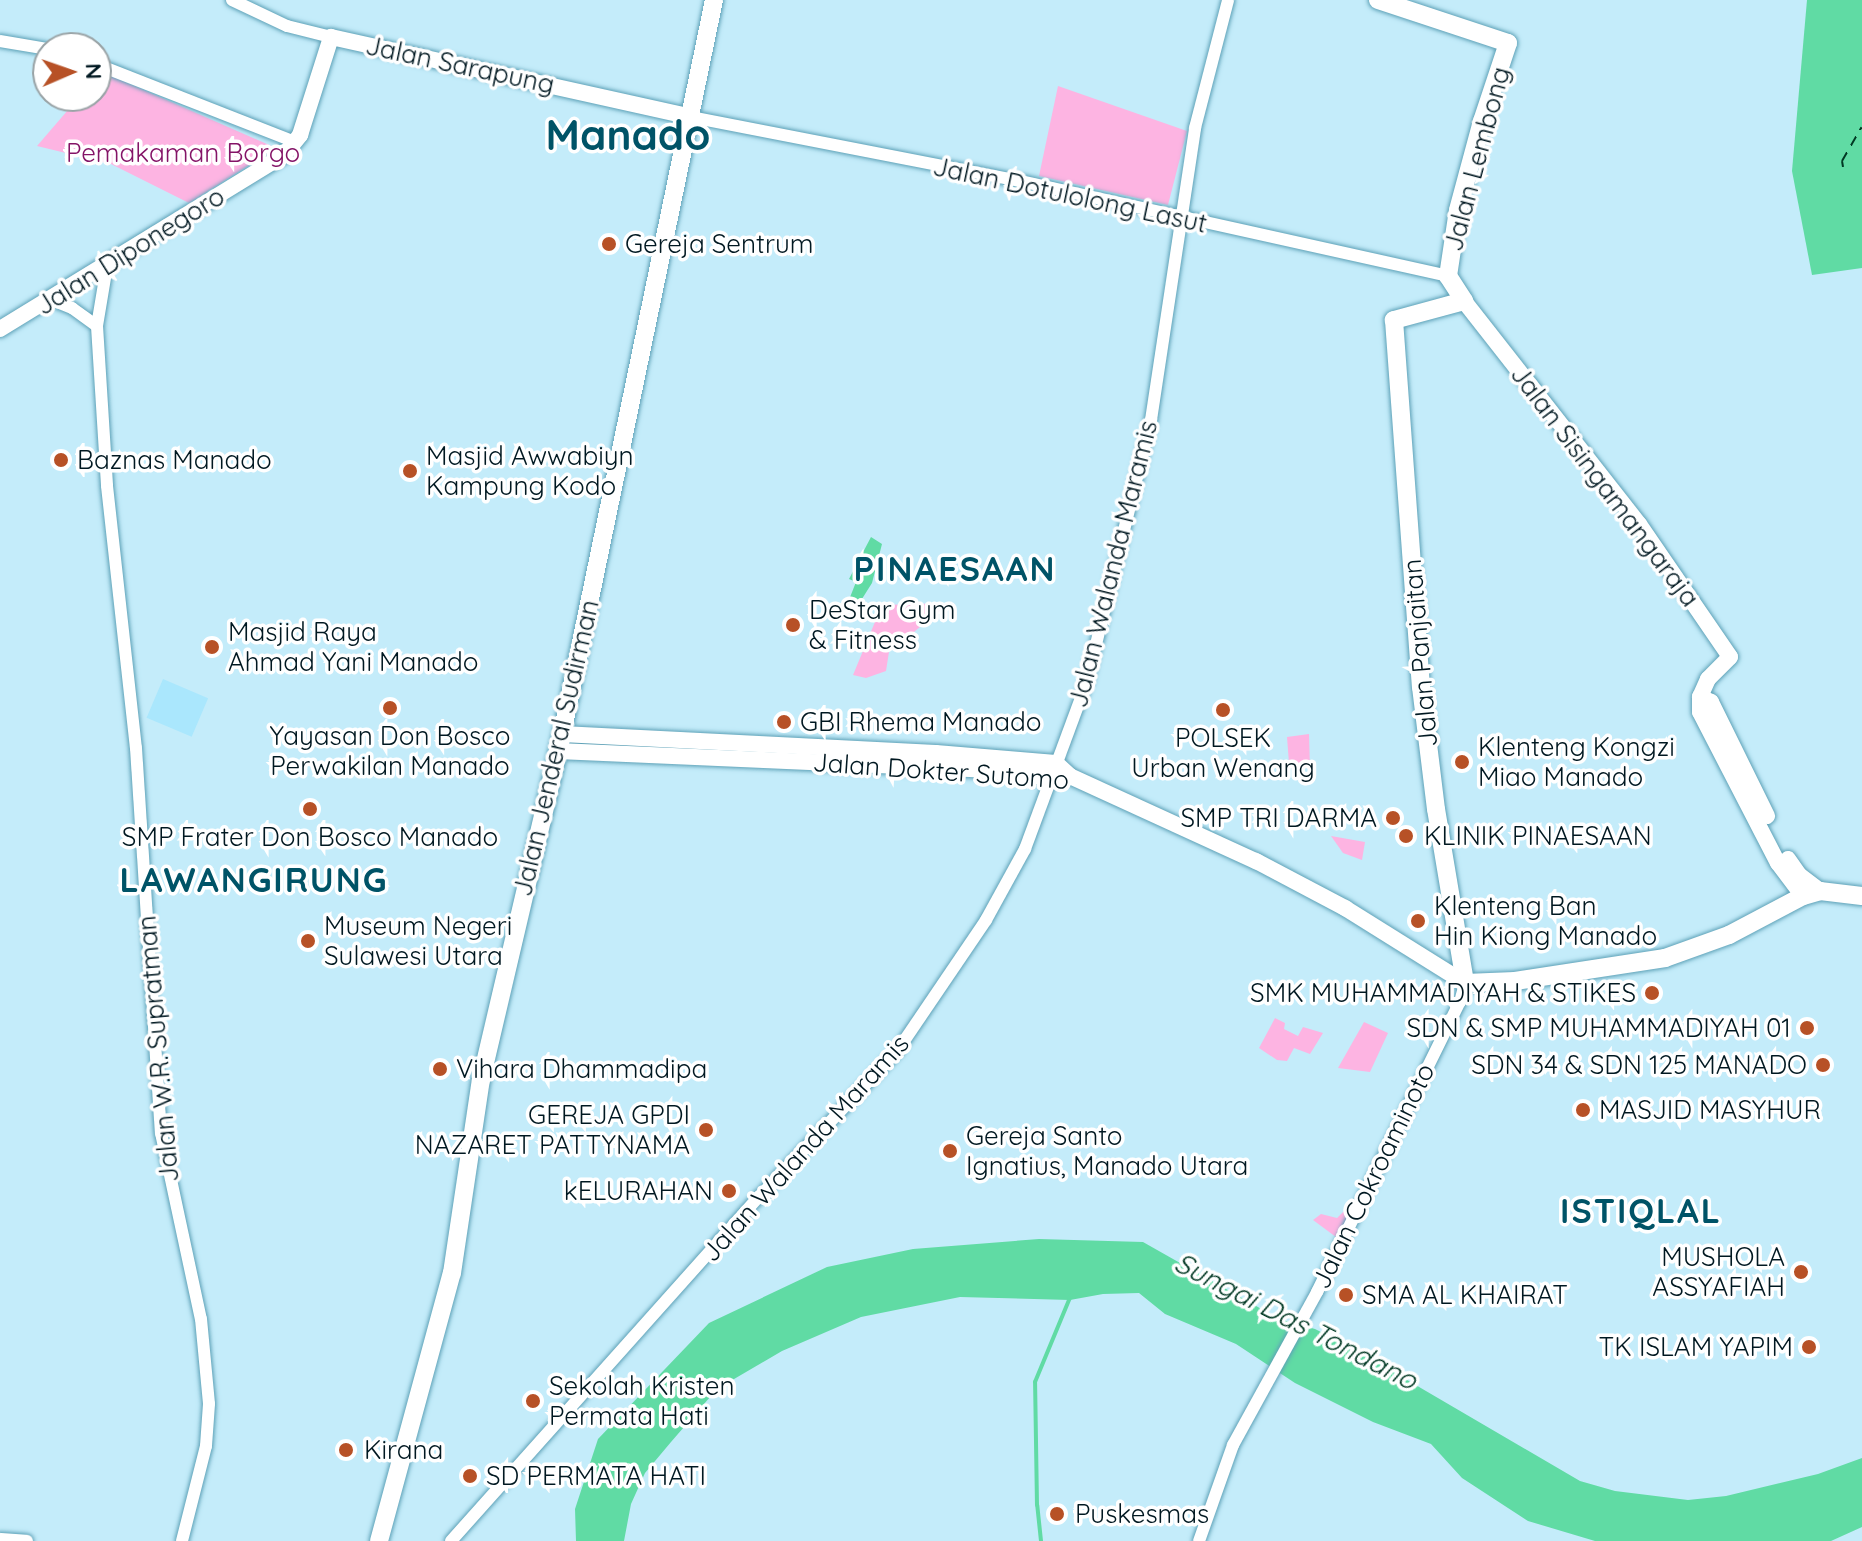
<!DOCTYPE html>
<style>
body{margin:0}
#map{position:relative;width:1862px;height:1541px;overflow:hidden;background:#c4ecfa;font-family:Quicksand,sans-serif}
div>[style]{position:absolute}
.built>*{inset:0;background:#aae7fd;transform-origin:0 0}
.green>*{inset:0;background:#fdb4e2}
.water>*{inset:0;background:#60dba4}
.stream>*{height:4px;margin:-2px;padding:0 2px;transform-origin:2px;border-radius:2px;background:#60dba4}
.ferry>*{height:2px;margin-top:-1px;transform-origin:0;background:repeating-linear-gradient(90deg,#003823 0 10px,transparent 0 18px)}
.roads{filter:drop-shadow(0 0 2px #5da1b7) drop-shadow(0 0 2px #5da1b7)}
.minor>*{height:12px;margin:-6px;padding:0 6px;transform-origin:6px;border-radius:6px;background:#fff}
.major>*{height:16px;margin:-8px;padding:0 8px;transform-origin:8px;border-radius:8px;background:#fff}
.highway>*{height:18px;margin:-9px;padding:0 9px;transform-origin:9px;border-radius:9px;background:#fff}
.dots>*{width:22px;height:22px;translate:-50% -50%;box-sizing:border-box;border:4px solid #fff;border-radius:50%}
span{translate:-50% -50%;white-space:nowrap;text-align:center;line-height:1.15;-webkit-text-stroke:7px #fff;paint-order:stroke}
.street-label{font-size:26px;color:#001821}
.park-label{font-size:26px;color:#841467}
.poi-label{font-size:26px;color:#001821}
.left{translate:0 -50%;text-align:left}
.right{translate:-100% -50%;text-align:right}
.water-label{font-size:28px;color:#003823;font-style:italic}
.district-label{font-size:34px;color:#005367;font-weight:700;letter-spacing:2px}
.town-label{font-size:42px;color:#005367;font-weight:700}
.north{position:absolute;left:32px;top:32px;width:80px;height:80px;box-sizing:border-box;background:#fff;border:2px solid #99a3a6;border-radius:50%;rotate:88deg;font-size:22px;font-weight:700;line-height:32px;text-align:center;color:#001821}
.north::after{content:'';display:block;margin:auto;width:28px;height:36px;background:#b75126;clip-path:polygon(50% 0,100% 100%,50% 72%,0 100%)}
</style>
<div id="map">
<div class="built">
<i style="left:163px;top:679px;width:49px;height:42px;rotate:23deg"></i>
</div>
<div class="green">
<i style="clip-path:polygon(102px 72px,169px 101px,276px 148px,189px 203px,111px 164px,37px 146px,80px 96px,96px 96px,96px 78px)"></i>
<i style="clip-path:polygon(1058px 86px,1187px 131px,1168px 205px,1039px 176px)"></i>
<i style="clip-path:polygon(949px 603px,903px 641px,891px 639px,886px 671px,866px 678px,853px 675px,882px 605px)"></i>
<i style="clip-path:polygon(1309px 734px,1310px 769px,1289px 763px,1287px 737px)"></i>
<i style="clip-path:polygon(1331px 836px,1365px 842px,1362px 860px,1343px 853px)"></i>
<i style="clip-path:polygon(1275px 1018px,1285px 1023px,1284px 1029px,1298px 1036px,1303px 1027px,1323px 1033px,1310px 1054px,1294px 1048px,1287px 1061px,1277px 1060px,1259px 1048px)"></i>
<i style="clip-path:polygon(1364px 1022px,1388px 1033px,1370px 1072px,1338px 1068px)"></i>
<i style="clip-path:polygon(1355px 1208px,1342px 1235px,1336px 1237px,1313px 1220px,1321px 1214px,1337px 1218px,1344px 1211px)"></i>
</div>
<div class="water">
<i style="clip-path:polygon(1807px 0,1862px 0,1862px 268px,1812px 275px,1792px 171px)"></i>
<i style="clip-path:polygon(871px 537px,882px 544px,872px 583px,855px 610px,845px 610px,856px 582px,849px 579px)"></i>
<i style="clip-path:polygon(1039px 1239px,1143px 1242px,1279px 1319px,1315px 1329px,1349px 1346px,1580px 1481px,1615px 1491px,1688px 1500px,1726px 1496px,1818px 1474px,1862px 1458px,1862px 1527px,1831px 1541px,1595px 1541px,1528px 1521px,1462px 1478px,1431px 1444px,1373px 1422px,1295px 1383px,1236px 1344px,1165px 1314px,1139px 1293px,1103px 1294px,1070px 1300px,960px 1297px,861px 1317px,782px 1351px,717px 1389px,671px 1442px,645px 1473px,631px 1504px,624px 1541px,576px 1541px,575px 1509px,598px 1439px,709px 1323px,827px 1267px,913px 1249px)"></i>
</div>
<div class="stream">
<i style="left:1041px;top:1541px;width:36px;rotate:-96deg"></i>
<i style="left:1037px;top:1505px;width:123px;rotate:-90.9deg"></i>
<i style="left:1035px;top:1382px;width:94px;rotate:-67.5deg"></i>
</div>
<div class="ferry">
<i style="left:1843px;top:167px;width:6px;rotate:-99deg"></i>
<i style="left:1842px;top:161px;width:39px;rotate:-60deg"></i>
</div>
<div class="roads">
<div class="minor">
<i style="left:232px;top:0;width:61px;rotate:25.3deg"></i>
<i style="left:287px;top:26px;width:45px;rotate:14deg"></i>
<i style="left:0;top:41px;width:49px;rotate:9.5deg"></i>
<i style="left:96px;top:64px;width:214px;rotate:21.4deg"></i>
<i style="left:691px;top:117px;width:335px;rotate:11deg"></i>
<i style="left:1020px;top:181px;width:438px;rotate:12.5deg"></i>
<i style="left:107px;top:266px;width:61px;rotate:99.5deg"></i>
<i style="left:97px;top:326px;width:160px;rotate:86.4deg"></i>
<i style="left:107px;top:486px;width:264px;rotate:83.7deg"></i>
<i style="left:136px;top:748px;width:386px;rotate:86.3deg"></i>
<i style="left:161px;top:1133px;width:190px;rotate:77.9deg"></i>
<i style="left:201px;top:1319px;width:85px;rotate:84.6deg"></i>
<i style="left:209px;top:1404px;width:42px;rotate:94.1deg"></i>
<i style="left:206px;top:1446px;width:98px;rotate:104.2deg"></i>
<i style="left:52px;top:300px;width:22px;rotate:22deg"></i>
<i style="left:72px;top:308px;width:31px;rotate:36deg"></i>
<i style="left:0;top:1539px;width:27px;rotate:4deg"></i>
<i style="left:451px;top:1541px;width:463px;rotate:-48.2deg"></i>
<i style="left:760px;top:1196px;width:201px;rotate:-46.6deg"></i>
<i style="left:898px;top:1050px;width:157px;rotate:-55.9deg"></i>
<i style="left:986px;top:920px;width:81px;rotate:-61.2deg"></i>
<i style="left:1025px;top:849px;width:179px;rotate:-69.7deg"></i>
<i style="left:1087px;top:681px;width:269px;rotate:-76.2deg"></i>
<i style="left:1151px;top:420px;width:295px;rotate:-81.4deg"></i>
<i style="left:1195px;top:128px;width:132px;rotate:-75.5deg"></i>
<i style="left:1199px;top:1541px;width:102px;rotate:-70.5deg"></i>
<i style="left:1233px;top:1445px;width:175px;rotate:-61.2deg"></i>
<i style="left:1317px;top:1292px;width:323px;rotate:-63.8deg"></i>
<i style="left:1460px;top:1002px;width:20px;rotate:-75deg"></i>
</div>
<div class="major">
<i style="left:1464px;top:301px;width:283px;rotate:51.9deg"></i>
<i style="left:1639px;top:524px;width:161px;rotate:55.6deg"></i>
<i style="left:1730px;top:657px;width:31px;rotate:135deg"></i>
<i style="left:1708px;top:679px;width:20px;rotate:114deg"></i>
<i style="left:1700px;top:697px;width:15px;rotate:90deg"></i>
<i style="left:1700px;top:712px;width:170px;rotate:62.7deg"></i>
<i style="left:1778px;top:863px;width:41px;rotate:52.9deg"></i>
<i style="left:0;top:329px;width:333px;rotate:-31.5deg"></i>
<i style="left:284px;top:155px;width:26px;rotate:-51deg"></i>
<i style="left:300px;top:135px;width:103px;rotate:-72.4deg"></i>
<i style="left:331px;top:37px;width:369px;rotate:12.5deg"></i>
<i style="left:1700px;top:697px;width:12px;rotate:24deg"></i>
<i style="left:1711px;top:702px;width:127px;rotate:63.8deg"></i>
<i style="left:562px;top:734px;width:374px;rotate:2.9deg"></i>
<i style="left:936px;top:753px;width:120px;rotate:4.8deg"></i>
<i style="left:1056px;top:763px;width:19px;rotate:43deg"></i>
<i style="left:558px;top:751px;width:429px;rotate:2.5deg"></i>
<i style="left:987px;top:770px;width:65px;rotate:7deg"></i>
<i style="left:1052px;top:778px;width:18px;rotate:-6deg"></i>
<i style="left:1070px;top:776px;width:205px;rotate:24.6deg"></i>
<i style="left:1256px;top:861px;width:101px;rotate:27.8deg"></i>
<i style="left:1345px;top:908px;width:142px;rotate:32deg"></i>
<i style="left:1788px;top:859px;width:19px;rotate:55deg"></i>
<i style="left:1799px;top:875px;width:26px;rotate:37deg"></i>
</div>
<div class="highway">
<i style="left:1378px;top:0;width:137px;rotate:18.3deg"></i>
<i style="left:1508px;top:43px;width:82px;rotate:108.4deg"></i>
<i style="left:1482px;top:121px;width:92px;rotate:105.1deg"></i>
<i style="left:1458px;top:210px;width:67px;rotate:98.6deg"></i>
<i style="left:1448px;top:276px;width:30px;rotate:57deg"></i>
<i style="left:1464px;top:301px;width:73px;rotate:164.8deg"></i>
<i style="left:1394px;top:320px;width:368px;rotate:85.8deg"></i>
<i style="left:1421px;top:687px;width:123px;rotate:83deg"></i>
<i style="left:1436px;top:809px;width:176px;rotate:80.5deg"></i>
<i style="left:1465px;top:983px;width:50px;rotate:-2.3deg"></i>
<i style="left:1515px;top:981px;width:152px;rotate:-8.7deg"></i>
<i style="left:1665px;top:958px;width:68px;rotate:-19.8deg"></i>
<i style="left:1729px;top:935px;width:84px;rotate:-27.8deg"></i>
<i style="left:1803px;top:896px;width:18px;rotate:-16deg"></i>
<i style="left:1820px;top:891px;width:42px;rotate:6.8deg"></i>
<i style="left:379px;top:1541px;width:278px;rotate:-74.8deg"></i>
<i style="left:452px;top:1273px;width:195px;rotate:-81.5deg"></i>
<i style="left:481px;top:1080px;width:355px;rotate:-76.8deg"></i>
<i style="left:562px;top:734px;width:750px;rotate:-78.3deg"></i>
</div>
</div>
<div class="dots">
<i style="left:609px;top:244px;background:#b75126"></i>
<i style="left:61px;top:460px;background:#b75126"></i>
<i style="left:410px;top:471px;background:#b75126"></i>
<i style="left:793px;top:625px;background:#b75126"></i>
<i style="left:212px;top:647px;background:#b75126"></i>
<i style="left:390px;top:708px;background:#b75126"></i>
<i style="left:1223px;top:710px;background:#b75126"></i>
<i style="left:784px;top:722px;background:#b75126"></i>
<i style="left:1462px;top:762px;background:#b75126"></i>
<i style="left:310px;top:809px;background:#b75126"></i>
<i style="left:1393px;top:818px;background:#b75126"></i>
<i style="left:1406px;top:836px;background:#b75126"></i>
<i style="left:1418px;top:921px;background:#b75126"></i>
<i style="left:308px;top:941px;background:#b75126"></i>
<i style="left:1652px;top:993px;background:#b75126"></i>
<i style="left:1807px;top:1028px;background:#b75126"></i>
<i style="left:1823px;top:1065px;background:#b75126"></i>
<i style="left:440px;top:1069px;background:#b75126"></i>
<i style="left:1583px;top:1110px;background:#b75126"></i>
<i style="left:706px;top:1130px;background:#b75126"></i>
<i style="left:950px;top:1151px;background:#b75126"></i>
<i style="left:729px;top:1191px;background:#b75126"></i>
<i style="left:1801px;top:1272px;background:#b75126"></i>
<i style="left:1346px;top:1295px;background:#b75126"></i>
<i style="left:1809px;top:1347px;background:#b75126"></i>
<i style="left:533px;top:1401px;background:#b75126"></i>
<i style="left:346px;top:1450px;background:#b75126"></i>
<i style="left:470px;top:1476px;background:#b75126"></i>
<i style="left:1057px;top:1514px;background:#b75126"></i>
</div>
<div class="street-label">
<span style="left:460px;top:65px;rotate:12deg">Jalan Sarapung</span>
<span style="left:1477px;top:159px;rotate:-75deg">Jalan Lembong</span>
<span style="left:1070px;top:195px;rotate:12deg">Jalan Dotulolong Lasut</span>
<span style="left:130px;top:251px;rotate:-32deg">Jalan Diponegoro</span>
<span style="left:1605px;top:486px;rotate:53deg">Jalan Sisingamangaraja</span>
<span style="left:1113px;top:564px;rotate:-76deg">Jalan Walanda Maramis</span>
<span style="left:1420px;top:653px;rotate:-95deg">Jalan Panjaitan</span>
<span style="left:556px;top:748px;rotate:-77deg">Jalan Jenderal Sudirman</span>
<span style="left:941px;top:771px;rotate:4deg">Jalan Dokter Sutomo</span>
<span style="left:158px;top:1049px;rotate:-95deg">Jalan W.R. Supratman</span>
<span style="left:805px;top:1148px;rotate:-48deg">Jalan Walanda Maramis</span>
<span style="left:1373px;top:1176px;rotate:-64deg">Jalan Cokroaminoto</span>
</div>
<div class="park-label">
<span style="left:183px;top:153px">Pemakaman Borgo</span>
</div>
<div class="poi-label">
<span class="left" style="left:625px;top:244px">Gereja Sentrum</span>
<span class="left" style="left:426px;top:471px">Masjid Awwabiyn<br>Kampung Kodo</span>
<span class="left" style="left:77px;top:460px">Baznas Manado</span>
<span class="left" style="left:809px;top:625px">DeStar Gym<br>&amp; Fitness</span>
<span class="left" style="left:228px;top:647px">Masjid Raya<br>Ahmad Yani Manado</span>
<span class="left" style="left:800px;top:722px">GBI Rhema Manado</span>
<span style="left:390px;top:751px">Yayasan Don Bosco<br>Perwakilan Manado</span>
<span style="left:1223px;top:753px">POLSEK<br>Urban Wenang</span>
<span class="left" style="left:1478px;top:762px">Klenteng Kongzi<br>Miao Manado</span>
<span class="right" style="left:1377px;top:818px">SMP TRI DARMA</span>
<span class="left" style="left:1424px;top:836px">KLINIK PINAESAAN</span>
<span style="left:310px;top:837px">SMP Frater Don Bosco Manado</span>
<span class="left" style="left:1434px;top:921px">Klenteng Ban<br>Hin Kiong Manado</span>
<span class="left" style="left:324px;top:941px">Museum Negeri<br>Sulawesi Utara</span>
<span class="right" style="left:1636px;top:993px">SMK MUHAMMADIYAH &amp; STIKES</span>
<span class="right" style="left:1791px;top:1028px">SDN &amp; SMP MUHAMMADIYAH 01</span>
<span class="right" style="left:1807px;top:1065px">SDN 34 &amp; SDN 125 MANADO</span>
<span class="left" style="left:456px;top:1069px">Vihara Dhammadipa</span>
<span class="left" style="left:1599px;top:1110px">MASJID MASYHUR</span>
<span class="right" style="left:690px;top:1130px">GEREJA GPDI<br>NAZARET PATTYNAMA</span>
<span class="left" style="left:966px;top:1151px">Gereja Santo<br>Ignatius, Manado Utara</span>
<span class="right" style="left:713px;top:1191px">kELURAHAN</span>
<span class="right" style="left:1785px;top:1272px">MUSHOLA<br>ASSYAFIAH</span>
<span class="left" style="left:1362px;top:1295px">SMA AL KHAIRAT</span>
<span class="right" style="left:1793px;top:1347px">TK ISLAM YAPIM</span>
<span class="left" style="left:549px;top:1401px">Sekolah Kristen<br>Permata Hati</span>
<span class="left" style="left:364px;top:1450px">Kirana</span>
<span class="left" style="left:486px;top:1476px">SD PERMATA HATI</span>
<span class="left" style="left:1075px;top:1514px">Puskesmas</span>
</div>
<div class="water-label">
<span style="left:1296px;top:1321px;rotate:27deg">Sungai Das Tondano</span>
</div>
<div class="district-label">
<span style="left:955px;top:569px">PINAESAAN</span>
<span style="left:254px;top:880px">LAWANGIRUNG</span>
<span style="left:1641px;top:1211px">ISTIQLAL</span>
</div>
<div class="town-label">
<span style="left:628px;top:135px">Manado</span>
</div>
<div class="north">N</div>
</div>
